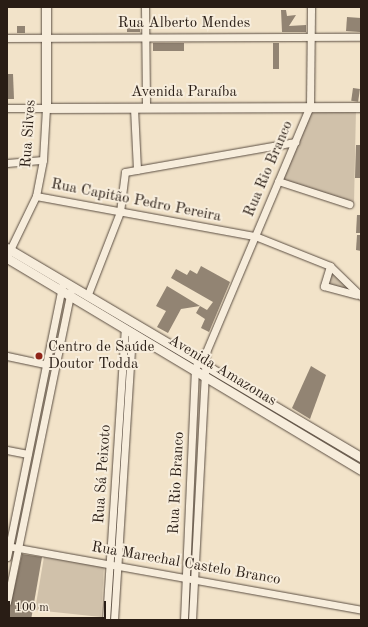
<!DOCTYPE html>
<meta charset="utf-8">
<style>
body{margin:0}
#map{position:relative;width:368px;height:627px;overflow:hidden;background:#f2e3c9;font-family:"Old Standard TT",serif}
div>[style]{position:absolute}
.green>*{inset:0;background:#d0c1aa}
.building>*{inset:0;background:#928473;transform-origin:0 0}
.roads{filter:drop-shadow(0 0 1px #5b4e42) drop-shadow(0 0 1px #5b4e42)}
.minor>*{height:7px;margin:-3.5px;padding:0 3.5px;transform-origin:3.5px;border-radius:3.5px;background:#f7eddc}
.tertiary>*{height:9px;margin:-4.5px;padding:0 4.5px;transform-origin:4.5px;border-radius:4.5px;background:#f7eddc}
.dots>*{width:11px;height:11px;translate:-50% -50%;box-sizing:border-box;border:2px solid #f7eddc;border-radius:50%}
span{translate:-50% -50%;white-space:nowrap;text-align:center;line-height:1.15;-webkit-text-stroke:4px #f7eddc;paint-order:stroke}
.street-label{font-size:15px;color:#291d15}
.poi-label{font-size:15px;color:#291d15}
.left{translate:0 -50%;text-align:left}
.frame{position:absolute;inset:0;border:8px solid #291d15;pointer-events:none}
.scale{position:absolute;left:8px;top:601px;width:98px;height:18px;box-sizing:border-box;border:2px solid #291d15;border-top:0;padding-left:5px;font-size:12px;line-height:14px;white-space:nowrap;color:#291d15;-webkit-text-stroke:3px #f7eddc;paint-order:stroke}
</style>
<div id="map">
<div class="green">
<i style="clip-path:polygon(309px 107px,356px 108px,354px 204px,280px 182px)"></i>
<i style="clip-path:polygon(330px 268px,347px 288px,353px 293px,327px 288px)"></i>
<i style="clip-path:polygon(209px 369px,361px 461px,361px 467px,207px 375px)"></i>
<i style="clip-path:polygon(44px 557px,104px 567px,101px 617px,35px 610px)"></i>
</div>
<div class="building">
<i style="clip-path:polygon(281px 10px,286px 10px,287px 16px,296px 15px,289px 26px,306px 25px,306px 32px,282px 32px)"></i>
<i style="left:347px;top:17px;width:14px;height:14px;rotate:4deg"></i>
<i style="left:127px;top:19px;width:13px;height:13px"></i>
<i style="left:17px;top:26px;width:8px;height:7px"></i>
<i style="left:153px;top:43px;width:31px;height:8px"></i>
<i style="left:273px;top:43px;width:6px;height:26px"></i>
<i style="clip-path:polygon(7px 74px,13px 74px,14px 99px,7px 99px)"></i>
<i style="left:353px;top:88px;width:7px;height:13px;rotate:8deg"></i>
<i style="clip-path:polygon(356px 145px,361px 145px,361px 178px,355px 178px)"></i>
<i style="clip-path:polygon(357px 215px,361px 215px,361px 233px,356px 233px)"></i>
<i style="clip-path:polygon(357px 235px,361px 235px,361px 251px,356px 250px)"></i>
<i style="clip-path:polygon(201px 266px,230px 282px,209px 332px,201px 328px,205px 319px,196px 313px,200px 306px,207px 310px,213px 302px,171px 278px,176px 269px,187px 275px,190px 270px,197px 274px)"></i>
<i style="clip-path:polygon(167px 286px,200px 306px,181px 309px,168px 333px,157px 327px,166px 311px,156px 306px)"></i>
<i style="clip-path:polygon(311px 366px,326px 375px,310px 419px,292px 408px)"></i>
<i style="clip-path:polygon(22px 554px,42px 557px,31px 620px,7px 620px)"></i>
</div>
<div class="roads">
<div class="minor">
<i style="left:145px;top:7px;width:100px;rotate:89.4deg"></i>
<i style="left:7px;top:38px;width:354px;rotate:-0.2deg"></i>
<i style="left:7px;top:108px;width:39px"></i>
<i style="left:46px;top:108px;width:52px;rotate:93.3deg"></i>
<i style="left:43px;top:160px;width:37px;rotate:101deg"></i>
<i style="left:36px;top:196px;width:64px;rotate:115.8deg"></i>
<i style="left:134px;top:108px;width:62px;rotate:87.2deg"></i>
<i style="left:7px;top:163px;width:36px;rotate:-5deg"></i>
<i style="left:278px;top:181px;width:75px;rotate:17.9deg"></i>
<i style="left:36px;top:196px;width:223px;rotate:10.4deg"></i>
<i style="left:255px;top:236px;width:81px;rotate:21.8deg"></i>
<i style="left:330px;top:266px;width:43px;rotate:44.1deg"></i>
<i style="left:330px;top:266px;width:21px;rotate:107deg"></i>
<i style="left:324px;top:286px;width:34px;rotate:15deg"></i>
<i style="left:88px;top:294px;width:88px;rotate:-68.7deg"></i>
<i style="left:120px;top:212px;width:40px;rotate:-82.9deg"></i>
<i style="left:125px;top:172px;width:173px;rotate:-10deg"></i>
<i style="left:7px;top:356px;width:40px;rotate:12deg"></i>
<i style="left:7px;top:450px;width:21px;rotate:11deg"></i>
<i style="left:7px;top:546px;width:360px;rotate:10.2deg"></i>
<i style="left:7px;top:557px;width:277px;rotate:-78.5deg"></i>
<i style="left:7px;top:602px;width:318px;rotate:-78.4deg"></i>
<i style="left:106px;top:620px;width:292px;rotate:-86.3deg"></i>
<i style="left:114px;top:620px;width:288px;rotate:-86.4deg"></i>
<i style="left:184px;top:620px;width:249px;rotate:-87.5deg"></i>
<i style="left:195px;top:371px;width:12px;rotate:-76deg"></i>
<i style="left:198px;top:359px;width:11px;rotate:-41deg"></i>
<i style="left:192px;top:620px;width:268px;rotate:-87deg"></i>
<i style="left:206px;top:352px;width:267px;rotate:-67.1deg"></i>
<i style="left:310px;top:106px;width:99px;rotate:-89.4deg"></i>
</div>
<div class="tertiary">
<i style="left:46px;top:7px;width:101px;rotate:90deg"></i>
<i style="left:46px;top:108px;width:315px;rotate:-0.2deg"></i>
<i style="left:7px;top:248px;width:411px;rotate:30.6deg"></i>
<i style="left:7px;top:258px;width:413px;rotate:30.9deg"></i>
</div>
</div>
<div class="dots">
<i style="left:39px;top:356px;background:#8f2418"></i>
</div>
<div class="street-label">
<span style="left:184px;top:24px">Rua Alberto Mendes</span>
<span style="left:184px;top:93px">Avenida Paraíba</span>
<span style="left:29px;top:134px;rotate:-86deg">Rua Silves</span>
<span style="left:269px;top:169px;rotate:-67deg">Rua Rio Branco</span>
<span style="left:136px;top:201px;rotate:11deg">Rua Capitão Pedro Pereira</span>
<span style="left:222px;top:371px;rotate:31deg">Avenida Amazonas</span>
<span style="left:103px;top:474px;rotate:-86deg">Rua Sá Peixoto</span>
<span style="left:177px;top:483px;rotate:-87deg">Rua Rio Branco</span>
<span style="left:186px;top:564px;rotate:10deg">Rua Marechal Castelo Branco</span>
</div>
<div class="poi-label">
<span class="left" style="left:48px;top:356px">Centro de Saúde<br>Doutor Todda</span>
</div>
<div class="frame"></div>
<div class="scale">100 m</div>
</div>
